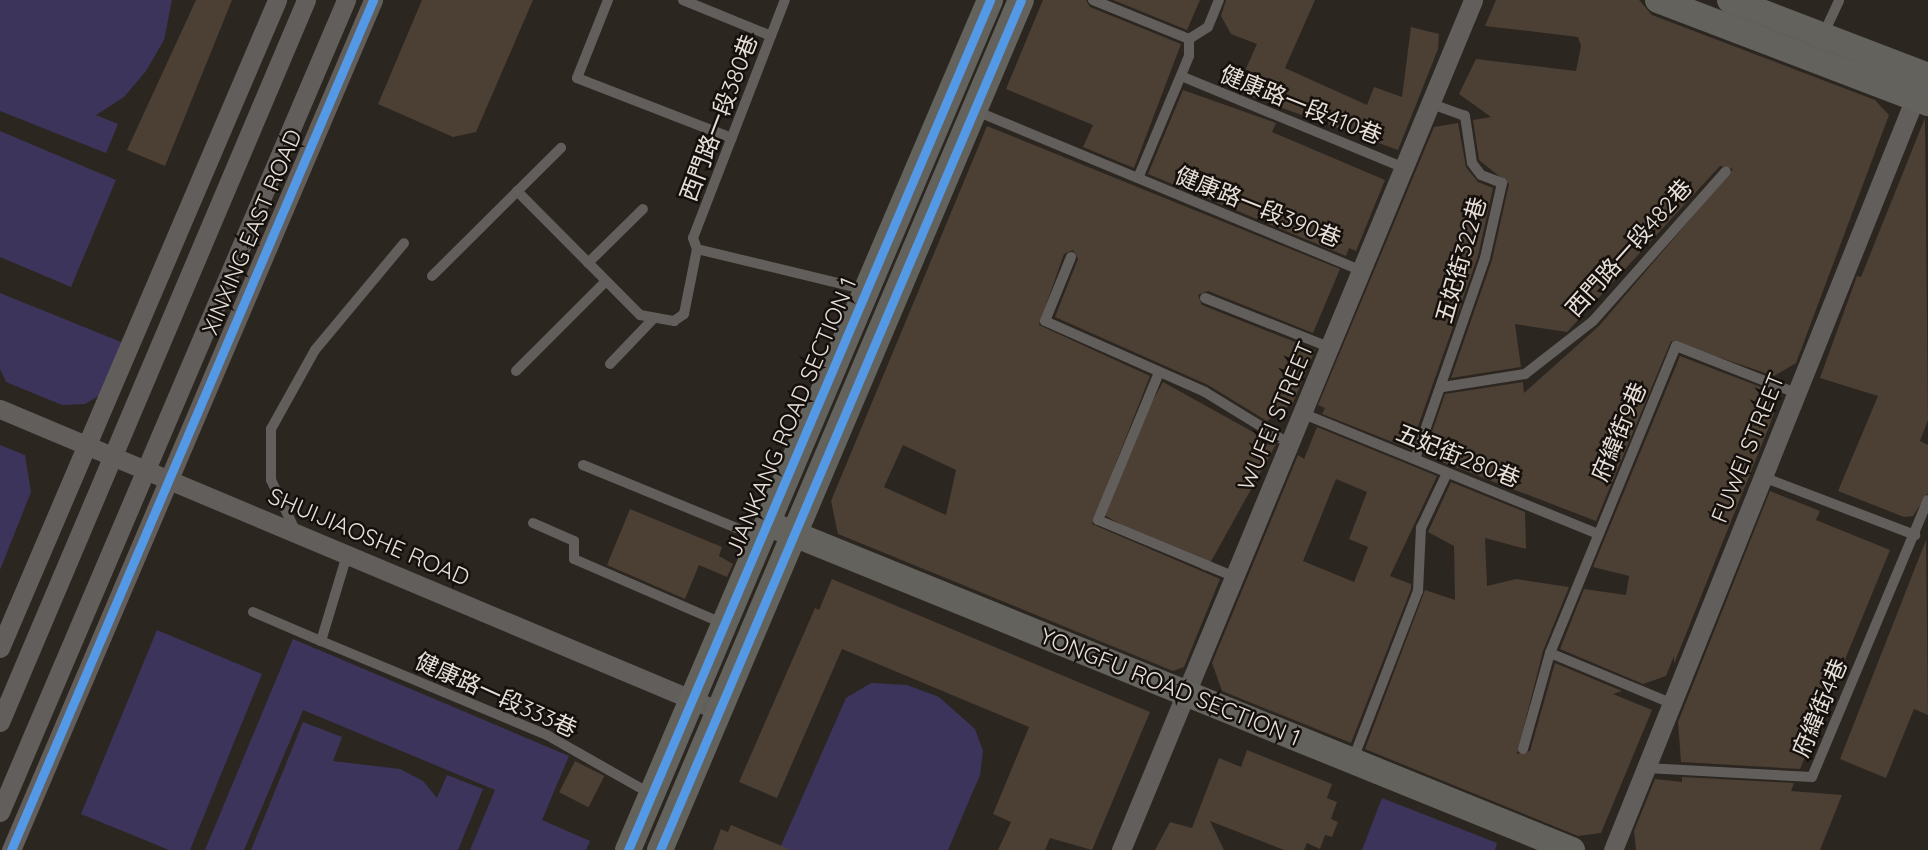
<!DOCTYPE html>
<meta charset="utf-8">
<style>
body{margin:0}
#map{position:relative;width:1928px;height:850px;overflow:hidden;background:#2c2621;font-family:Quicksand,"Noto Sans TC",sans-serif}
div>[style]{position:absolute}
.green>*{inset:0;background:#3c345b}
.building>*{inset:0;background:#4c3f33;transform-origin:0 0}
.lane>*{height:10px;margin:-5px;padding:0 5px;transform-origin:5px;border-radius:5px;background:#625e5c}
.street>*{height:19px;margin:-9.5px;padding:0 9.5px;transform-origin:9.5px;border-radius:9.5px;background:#625e5c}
.secondary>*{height:26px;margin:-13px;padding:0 13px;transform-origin:13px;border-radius:13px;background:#64625d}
.cycleway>*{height:9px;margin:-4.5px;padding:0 4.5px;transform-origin:4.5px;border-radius:4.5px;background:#5399e6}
span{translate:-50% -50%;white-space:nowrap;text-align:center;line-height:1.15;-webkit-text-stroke:5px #15100c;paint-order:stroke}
.street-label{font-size:23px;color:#e7dfd9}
</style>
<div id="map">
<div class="green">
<i style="clip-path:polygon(0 0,172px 0,164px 40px,146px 71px,124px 97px,96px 115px,118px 124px,106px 153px,0 111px)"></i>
<i style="clip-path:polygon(0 131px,116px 180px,71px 287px,0 257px)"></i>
<i style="clip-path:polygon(0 293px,126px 344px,100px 395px,85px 404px,62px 405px,6px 382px,0 369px)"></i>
<i style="clip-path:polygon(0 445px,25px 455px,31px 492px,0 570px)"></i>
<i style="clip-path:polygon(157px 630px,262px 674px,190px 850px,169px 850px,81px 814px)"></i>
<i style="clip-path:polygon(293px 639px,569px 756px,542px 820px,590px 841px,586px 850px,470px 850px,495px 790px,303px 710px,244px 850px,205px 850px)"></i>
<i style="clip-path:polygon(871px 683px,907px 685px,939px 697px,975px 729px,983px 751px,980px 775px,948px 850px,779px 850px,846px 698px)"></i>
<i style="clip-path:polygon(303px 722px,342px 737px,333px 761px,400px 769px,423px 781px,437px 798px,447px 775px,483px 789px,458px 850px,251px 850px)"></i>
<i style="clip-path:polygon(1382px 798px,1497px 843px,1495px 850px,1362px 850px)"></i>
</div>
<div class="building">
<i style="clip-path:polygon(196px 0,232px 0,165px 166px,127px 150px)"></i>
<i style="clip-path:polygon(422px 0,533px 0,476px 132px,453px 137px,378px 104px)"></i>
<i style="clip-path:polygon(1043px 0,1086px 0,1090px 7px,1181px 44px,1134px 168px,1083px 147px,1093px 125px,1006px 89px)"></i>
<i style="clip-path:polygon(1113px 0,1200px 0,1187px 30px)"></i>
<i style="clip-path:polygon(1226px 0,1315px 0,1285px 68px,1367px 105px,1374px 87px,1402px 97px,1411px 27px,1439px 34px,1438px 49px,1398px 150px,1236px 91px,1257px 44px,1231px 34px,1221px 16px)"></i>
<i style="clip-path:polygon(1496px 0,1639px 0,1652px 15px,1875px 100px,1889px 115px,1796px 363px,1774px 376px,1671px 341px,1596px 521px,1424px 455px,1445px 394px,1523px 382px,1524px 393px,1599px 326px,1733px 169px,1720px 166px,1567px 332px,1515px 324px,1521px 367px,1451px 378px,1492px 260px,1509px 184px,1479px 160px,1473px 120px,1491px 117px,1459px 94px,1476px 59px,1576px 71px,1581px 46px,1578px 37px,1485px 26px)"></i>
<i style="clip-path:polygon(1183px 90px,1276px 123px,1272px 132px,1385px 180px,1356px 251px,1349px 248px,1346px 256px,1148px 174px)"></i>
<i style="clip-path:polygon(1925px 118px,1928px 420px,1920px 441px,1928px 445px,1928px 493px,1913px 516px,1904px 517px,1838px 491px,1878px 396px,1820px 378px,1857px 276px,1861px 277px)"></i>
<i style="clip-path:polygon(1458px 123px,1466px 167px,1478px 182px,1493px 188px,1478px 256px,1410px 449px,1322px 414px,1325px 408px,1318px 405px,1434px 127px)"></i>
<i style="clip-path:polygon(evenodd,987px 126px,1340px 269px,1313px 333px,1208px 291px,1198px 295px,1202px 305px,1315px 350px,1293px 403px,1267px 421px,1208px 385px,1055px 317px,1078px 259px,1073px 250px,1064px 254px,1039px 325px,1150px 376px,1092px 524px,1220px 579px,1184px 667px,1173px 671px,838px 534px,831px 501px,987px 126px,903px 445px,956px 470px,946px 515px,884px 487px,903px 445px)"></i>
<i style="clip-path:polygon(1680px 356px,1766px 389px,1774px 414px,1674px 664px,1674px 656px,1666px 676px,1643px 684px,1560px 649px,1584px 589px,1626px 595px,1629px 576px,1593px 567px)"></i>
<i style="left:1163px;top:382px;width:129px;height:145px;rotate:29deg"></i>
<i style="clip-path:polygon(evenodd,1317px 427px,1437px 476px,1390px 576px,1411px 584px,1411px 589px,1351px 743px,1222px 691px,1212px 663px,1298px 455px,1304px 459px,1317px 427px,1336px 479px,1367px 492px,1349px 539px,1368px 547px,1354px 582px,1303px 561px,1336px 479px)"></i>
<i style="clip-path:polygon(1451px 482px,1525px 512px,1526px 549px,1485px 538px,1487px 586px,1516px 579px,1569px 587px,1543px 651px,1517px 754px,1530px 751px,1555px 663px,1622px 691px,1613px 694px,1652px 710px,1601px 833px,1578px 836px,1365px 749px,1425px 590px,1455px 600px,1454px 546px,1428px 532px)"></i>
<i style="clip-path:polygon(1770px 491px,1820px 511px,1816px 520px,1890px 550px,1800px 769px,1681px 762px,1678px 722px)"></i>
<i style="clip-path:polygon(630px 509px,722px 547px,719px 556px,733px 564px,727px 577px,699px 565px,685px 599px,607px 565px)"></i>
<i style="clip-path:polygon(1926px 540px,1928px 715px,1914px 709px,1886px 778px,1840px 759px)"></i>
<i style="clip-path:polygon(832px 579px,1150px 712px,1092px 850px,1050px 838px,1045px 850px,998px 850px,1011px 822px,993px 814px,1029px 727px,842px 649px,777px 798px,739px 782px,815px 608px,819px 610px)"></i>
<i style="clip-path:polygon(1247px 750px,1332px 784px,1327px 798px,1337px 802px,1331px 819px,1338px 822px,1332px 837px,1325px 835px,1320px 849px,1307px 843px,1304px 850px,1284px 850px,1210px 821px,1224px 850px,1155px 850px,1170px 822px,1192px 828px,1219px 758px,1241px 767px)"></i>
<i style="left:575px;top:761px;width:33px;height:35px;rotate:27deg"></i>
<i style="clip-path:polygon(1682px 777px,1794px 783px,1791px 791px,1842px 795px,1820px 850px,1636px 850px,1634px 831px,1655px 779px,1682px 782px)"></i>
<i style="clip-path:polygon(731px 825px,789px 849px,788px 850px,713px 850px,721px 829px,728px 832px)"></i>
</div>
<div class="lane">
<i style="left:608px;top:0;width:84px;rotate:111.7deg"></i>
<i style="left:577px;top:78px;width:166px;rotate:21.2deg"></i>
<i style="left:683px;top:0;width:95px;rotate:22.2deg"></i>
<i style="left:1093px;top:0;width:104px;rotate:22.1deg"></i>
<i style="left:1823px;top:35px;width:38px;rotate:-65deg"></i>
<i style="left:1189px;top:39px;width:22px;rotate:-32deg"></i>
<i style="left:1208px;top:27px;width:29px;rotate:-68deg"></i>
<i style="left:1181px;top:76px;width:244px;rotate:22.4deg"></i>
<i style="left:976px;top:111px;width:419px;rotate:22.5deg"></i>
<i style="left:1138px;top:178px;width:132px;rotate:-67.3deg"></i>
<i style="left:1189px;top:56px;width:17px;rotate:-90deg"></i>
<i style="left:517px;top:191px;width:175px;rotate:45.2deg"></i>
<i style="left:640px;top:315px;width:35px;rotate:10deg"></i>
<i style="left:674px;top:321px;width:12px;rotate:-35deg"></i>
<i style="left:684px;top:314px;width:66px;rotate:-78.7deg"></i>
<i style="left:697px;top:249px;width:174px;rotate:13.6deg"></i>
<i style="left:697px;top:249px;width:12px;rotate:-110deg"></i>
<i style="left:693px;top:238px;width:255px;rotate:-68.9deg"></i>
<i style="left:1071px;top:257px;width:69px;rotate:112.1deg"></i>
<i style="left:1045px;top:321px;width:175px;rotate:23.9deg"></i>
<i style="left:1205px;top:392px;width:101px;rotate:31.6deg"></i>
<i style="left:588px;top:263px;width:77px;rotate:-44.5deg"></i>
<i style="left:432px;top:276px;width:182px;rotate:-44.8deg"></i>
<i style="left:1205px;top:298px;width:136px;rotate:21.6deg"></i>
<i style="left:610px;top:364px;width:64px;rotate:-46.3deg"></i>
<i style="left:516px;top:371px;width:127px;rotate:-45deg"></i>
<i style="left:1158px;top:375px;width:157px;rotate:112.5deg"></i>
<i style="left:1098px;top:520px;width:148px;rotate:22.6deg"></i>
<i style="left:1443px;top:387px;width:83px;rotate:-9deg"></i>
<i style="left:1525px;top:374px;width:86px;rotate:-37.9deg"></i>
<i style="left:1593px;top:321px;width:200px;rotate:-48.4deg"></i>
<i style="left:1304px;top:414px;width:318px;rotate:22.2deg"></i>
<i style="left:1415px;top:459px;width:213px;rotate:-70.8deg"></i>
<i style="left:1485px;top:258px;width:77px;rotate:-77.2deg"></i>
<i style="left:1502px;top:183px;width:22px;rotate:-159deg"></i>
<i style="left:1481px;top:175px;width:15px;rotate:-127deg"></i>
<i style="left:1472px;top:163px;width:48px;rotate:-98.5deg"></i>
<i style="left:1465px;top:116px;width:33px;rotate:-160deg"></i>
<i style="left:583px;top:465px;width:192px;rotate:22.3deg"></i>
<i style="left:1763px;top:477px;width:163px;rotate:20.9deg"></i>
<i style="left:533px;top:523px;width:45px;rotate:23.7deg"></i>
<i style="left:574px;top:541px;width:18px;rotate:90deg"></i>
<i style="left:574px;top:559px;width:163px;rotate:23.4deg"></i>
<i style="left:295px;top:530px;width:55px;rotate:-115.6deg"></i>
<i style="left:271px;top:480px;width:51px;rotate:-90deg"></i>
<i style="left:271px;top:429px;width:90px;rotate:-60.9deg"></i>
<i style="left:315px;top:350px;width:139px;rotate:-50.2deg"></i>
<i style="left:347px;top:555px;width:90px;rotate:106.8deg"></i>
<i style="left:321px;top:641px;width:245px;rotate:22.6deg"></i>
<i style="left:547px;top:735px;width:120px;rotate:29.6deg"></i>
<i style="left:253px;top:612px;width:74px;rotate:23.1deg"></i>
<i style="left:1550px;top:653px;width:131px;rotate:22.5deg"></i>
<i style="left:1523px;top:749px;width:100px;rotate:-74.3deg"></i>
<i style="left:1550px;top:653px;width:332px;rotate:-67.7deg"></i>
<i style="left:1676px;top:346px;width:129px;rotate:21.4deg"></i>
<i style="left:1355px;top:754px;width:175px;rotate:-68.9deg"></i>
<i style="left:1418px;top:591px;width:63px;rotate:-87.3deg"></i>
<i style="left:1421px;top:528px;width:61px;rotate:-64.7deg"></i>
<i style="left:1646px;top:768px;width:166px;rotate:3.1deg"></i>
<i style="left:1812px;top:777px;width:300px;rotate:-67.3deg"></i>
</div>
<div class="street">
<i style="left:0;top:409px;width:780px;rotate:22.78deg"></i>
<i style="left:0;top:648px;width:705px;rotate:-66.85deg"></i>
<i style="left:0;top:722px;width:784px;rotate:-67.03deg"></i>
<i style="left:0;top:812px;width:883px;rotate:-66.92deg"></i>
<i style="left:11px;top:850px;width:924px;rotate:-66.93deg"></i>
<i style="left:1121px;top:850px;width:920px;rotate:-67.5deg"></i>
<i style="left:1613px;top:850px;width:821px;rotate:-68.12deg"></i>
</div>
<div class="secondary">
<i style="left:1658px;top:0;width:289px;rotate:20.9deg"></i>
<i style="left:1730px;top:0;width:212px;rotate:21deg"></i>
<i style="left:779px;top:528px;width:856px;rotate:22.1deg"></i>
<i style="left:628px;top:850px;width:924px;rotate:-66.93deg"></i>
<i style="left:660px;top:850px;width:923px;rotate:-66.99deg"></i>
</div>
<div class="cycleway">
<i style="left:11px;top:850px;width:924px;rotate:-66.93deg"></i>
<i style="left:628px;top:850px;width:924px;rotate:-66.93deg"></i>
<i style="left:660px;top:850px;width:923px;rotate:-66.99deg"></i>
</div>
<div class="street-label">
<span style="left:1301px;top:105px;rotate:22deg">健康路一段410巷</span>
<span style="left:719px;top:118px;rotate:-69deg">西門路一段380巷</span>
<span style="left:1258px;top:207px;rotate:22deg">健康路一段390巷</span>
<span style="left:252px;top:232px;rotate:-67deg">XINXING EAST ROAD</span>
<span style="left:1629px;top:248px;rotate:-48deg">西門路一段482巷</span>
<span style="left:1461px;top:260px;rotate:-74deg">五妃街322巷</span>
<span style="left:1276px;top:416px;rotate:-67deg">WUFEI STREET</span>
<span style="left:791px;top:417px;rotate:-67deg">JIANKANG ROAD SECTION 1</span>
<span style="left:1619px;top:432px;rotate:-67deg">府緯街9巷</span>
<span style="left:1748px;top:448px;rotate:-68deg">FUWEI STREET</span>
<span style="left:1458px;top:456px;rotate:22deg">五妃街280巷</span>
<span style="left:369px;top:537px;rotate:23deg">SHUIJIAOSHE ROAD</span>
<span style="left:1170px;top:687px;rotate:22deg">YONGFU ROAD SECTION 1</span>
<span style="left:496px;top:695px;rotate:24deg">健康路一段333巷</span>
<span style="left:1820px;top:708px;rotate:-67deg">府緯街4巷</span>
</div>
</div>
